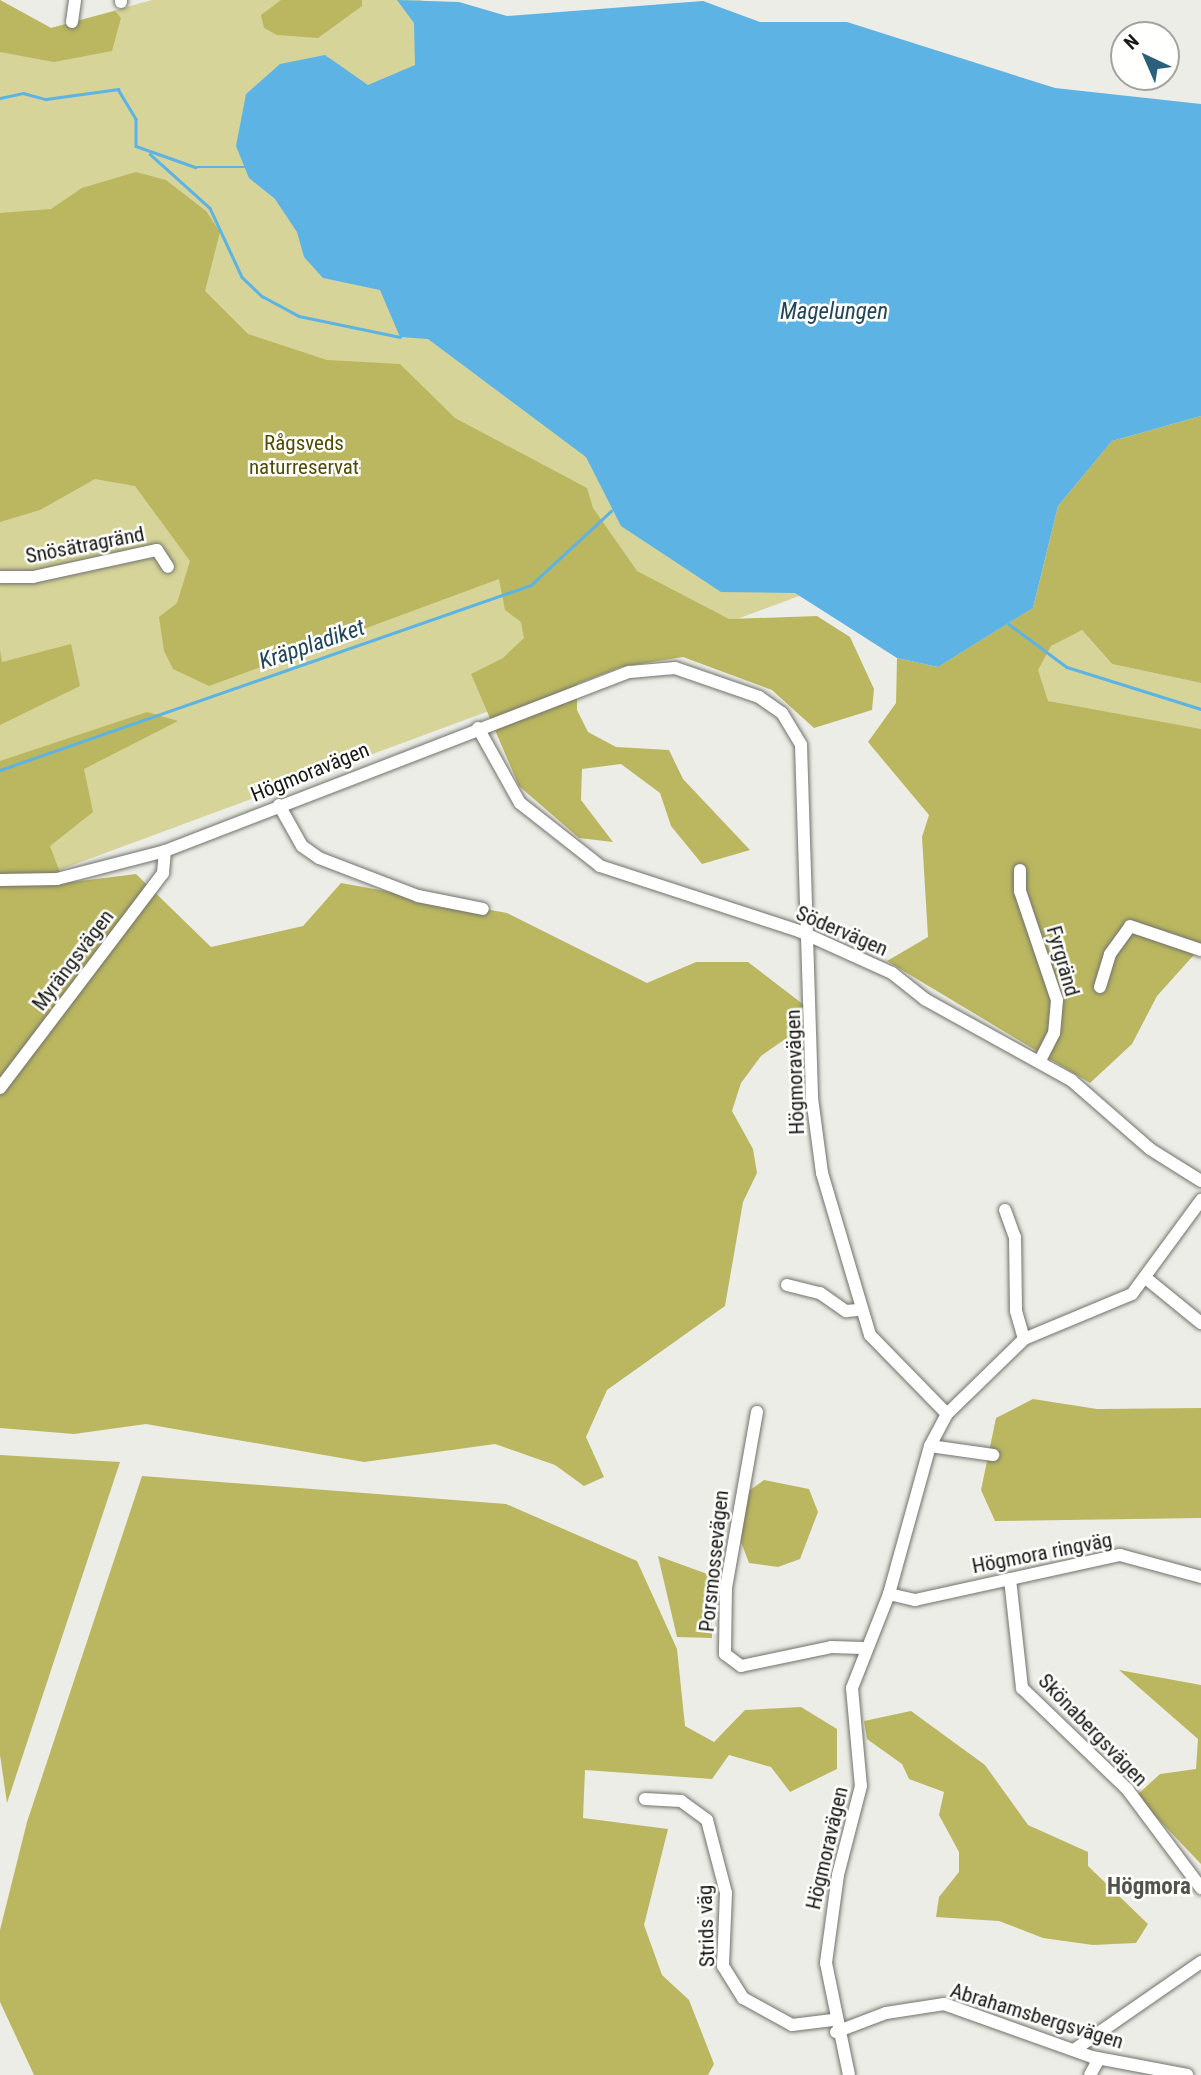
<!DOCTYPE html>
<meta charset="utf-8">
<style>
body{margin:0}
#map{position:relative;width:1201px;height:2075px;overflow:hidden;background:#edede7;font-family:"Roboto Condensed",sans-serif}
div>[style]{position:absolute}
.green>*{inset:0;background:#d6d498}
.forest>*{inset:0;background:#bab760}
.water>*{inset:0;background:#5db3e4}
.stream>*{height:2.5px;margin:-1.25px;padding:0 1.25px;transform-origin:1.25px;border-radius:1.25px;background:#5db3e4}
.roads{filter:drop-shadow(0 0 2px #72726c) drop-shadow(0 0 2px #72726c)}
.street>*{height:12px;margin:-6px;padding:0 6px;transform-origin:6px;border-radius:6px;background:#fff}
span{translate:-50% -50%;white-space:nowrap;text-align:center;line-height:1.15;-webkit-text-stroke:5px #fffffe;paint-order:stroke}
.park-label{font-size:21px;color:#504c06}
.street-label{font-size:21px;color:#171715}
.water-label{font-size:23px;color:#21465b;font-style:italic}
.neighbourhood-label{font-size:23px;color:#53534e;font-weight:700}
.north{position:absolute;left:1110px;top:21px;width:70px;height:70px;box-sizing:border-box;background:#fffffe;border:2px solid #a2a2a1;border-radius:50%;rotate:316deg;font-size:19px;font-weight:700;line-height:28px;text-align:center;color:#171715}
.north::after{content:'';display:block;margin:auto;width:24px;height:32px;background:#2c5f7c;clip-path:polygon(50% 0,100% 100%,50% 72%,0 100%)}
</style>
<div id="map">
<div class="green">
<i style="clip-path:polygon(0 0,51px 28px,152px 0,421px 0,821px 588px,0 892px)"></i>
<i style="clip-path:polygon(1033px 608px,1082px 630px,1112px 664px,1201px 683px,1201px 729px,1081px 711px,938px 667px)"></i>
</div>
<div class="forest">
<i style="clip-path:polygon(0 0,51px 28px,115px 11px,121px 18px,112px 51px,54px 62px,0 52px)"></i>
<i style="clip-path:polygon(281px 0,362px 0,362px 6px,318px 38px,277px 35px,264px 28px,261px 15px)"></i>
<i style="clip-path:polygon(136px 172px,166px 180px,206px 211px,220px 232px,205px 291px,248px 334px,327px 360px,400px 364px,455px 418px,587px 488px,593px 508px,637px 571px,729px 619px,817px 616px,850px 637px,874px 689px,872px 710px,814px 728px,772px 690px,683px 657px,621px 667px,577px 684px,577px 710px,588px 732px,616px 747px,669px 750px,683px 779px,750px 850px,702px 864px,671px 826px,660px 793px,621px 764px,582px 769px,581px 800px,613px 842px,579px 838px,519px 786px,471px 674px,503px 658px,524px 638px,521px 622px,505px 610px,499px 579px,209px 686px,173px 669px,164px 651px,159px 617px,177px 603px,190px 561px,135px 486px,95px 479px,40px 510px,0 522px,0 213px,51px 209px,82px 188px)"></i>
<i style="clip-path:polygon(1201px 416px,1201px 683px,1112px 664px,1082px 630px,1051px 646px,1038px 670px,1048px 701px,1201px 729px,1201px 947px,1157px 996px,1132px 1044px,1090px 1083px,887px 961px,928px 937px,922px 837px,929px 815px,868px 742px,896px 703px,897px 658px,938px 667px,1033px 608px,1058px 506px,1112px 441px)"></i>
<i style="clip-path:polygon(71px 644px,80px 686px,0 725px,0 650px,2px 662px)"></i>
<i style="clip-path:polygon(147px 712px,178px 721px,84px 769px,93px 812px,50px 846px,64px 883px,136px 874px,211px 947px,303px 926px,341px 883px,507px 913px,647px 983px,696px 962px,748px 962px,804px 1005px,791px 1035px,761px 1056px,741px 1083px,732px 1111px,753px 1149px,757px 1173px,743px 1202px,725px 1306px,607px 1390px,586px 1437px,604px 1477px,584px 1486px,555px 1465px,495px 1444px,364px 1462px,146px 1424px,74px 1434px,0 1428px,0 761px)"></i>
<i style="clip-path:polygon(1033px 1399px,1097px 1409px,1201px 1408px,1201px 1518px,995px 1521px,981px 1490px,996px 1418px)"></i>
<i style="clip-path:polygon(0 1455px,120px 1462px,7px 1803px,0 1755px)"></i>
<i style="clip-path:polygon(142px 1476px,506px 1504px,637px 1561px,677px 1649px,685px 1726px,714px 1742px,745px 1710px,801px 1707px,837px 1729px,837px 1769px,790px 1792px,771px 1767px,729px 1755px,712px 1779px,585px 1770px,583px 1818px,668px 1829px,644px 1925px,662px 1975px,689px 2000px,714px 2064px,708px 2075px,34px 2075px,0 2002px,0 1930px,27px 1822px)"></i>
<i style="clip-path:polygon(764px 1480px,809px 1489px,818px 1512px,800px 1559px,778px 1567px,749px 1563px,741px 1542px,742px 1496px)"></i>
<i style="clip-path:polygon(658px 1556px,710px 1575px,712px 1638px,677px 1637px)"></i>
<i style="clip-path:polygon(1119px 1670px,1201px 1685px,1201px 1864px,1136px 1796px,1160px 1774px,1196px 1769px,1198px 1739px)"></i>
<i style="clip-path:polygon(911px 1711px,985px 1765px,1028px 1825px,1088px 1852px,1088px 1866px,1148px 1924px,1136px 1943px,1093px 1945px,1043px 1938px,999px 1921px,936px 1917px,939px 1897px,959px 1872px,959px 1852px,939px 1815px,944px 1792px,909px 1779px,902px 1764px,867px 1739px,864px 1721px)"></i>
</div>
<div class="water">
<i style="clip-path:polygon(397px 0,459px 2px,507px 16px,703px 1px,760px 22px,847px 22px,1055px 88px,1201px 104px,1201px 416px,1112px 441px,1058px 506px,1033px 608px,938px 667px,897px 658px,795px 593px,721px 592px,621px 526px,586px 457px,428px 339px,400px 337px,380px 290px,323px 278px,304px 257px,297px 232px,275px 199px,249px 178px,236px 146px,246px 94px,280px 64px,325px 55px,368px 85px,415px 65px,414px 23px)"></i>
</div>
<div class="stream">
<i style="left:0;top:98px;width:24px;rotate:-12deg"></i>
<i style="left:23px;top:93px;width:24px;rotate:15deg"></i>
<i style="left:46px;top:99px;width:73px;rotate:-7.9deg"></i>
<i style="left:118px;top:89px;width:35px;rotate:59deg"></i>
<i style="left:136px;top:119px;width:27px;rotate:90deg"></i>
<i style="left:136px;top:146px;width:63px;rotate:19.6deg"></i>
<i style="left:195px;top:167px;width:49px"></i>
<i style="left:150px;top:154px;width:81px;rotate:42deg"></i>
<i style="left:210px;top:208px;width:76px;rotate:65.1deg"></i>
<i style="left:242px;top:277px;width:28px;rotate:44deg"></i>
<i style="left:262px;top:296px;width:42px;rotate:28.4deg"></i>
<i style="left:299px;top:316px;width:103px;rotate:11.7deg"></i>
<i style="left:1009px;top:624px;width:72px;rotate:36.6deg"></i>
<i style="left:1067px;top:667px;width:140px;rotate:17.4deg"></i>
<i style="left:0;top:770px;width:562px;rotate:-19.21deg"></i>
<i style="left:531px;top:585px;width:109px;rotate:-42.8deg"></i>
</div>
<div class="roads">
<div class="street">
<i style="left:121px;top:2px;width:2px;rotate:-90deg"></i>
<i style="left:72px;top:22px;width:22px;rotate:-82deg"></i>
<i style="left:0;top:577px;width:33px"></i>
<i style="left:33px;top:577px;width:127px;rotate:-12.3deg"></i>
<i style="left:157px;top:550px;width:20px;rotate:57deg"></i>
<i style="left:478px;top:728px;width:86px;rotate:60.8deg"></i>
<i style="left:520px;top:803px;width:102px;rotate:38.2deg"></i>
<i style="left:600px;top:866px;width:209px;rotate:18.1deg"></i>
<i style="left:799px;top:931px;width:102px;rotate:24.3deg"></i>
<i style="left:892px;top:973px;width:43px;rotate:38.5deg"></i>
<i style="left:926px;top:1000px;width:166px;rotate:28.9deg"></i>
<i style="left:1071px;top:1080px;width:105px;rotate:41.1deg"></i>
<i style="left:1150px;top:1149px;width:60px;rotate:32.1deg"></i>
<i style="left:279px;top:805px;width:47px;rotate:60.7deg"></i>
<i style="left:302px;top:846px;width:21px;rotate:35deg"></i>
<i style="left:319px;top:858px;width:106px;rotate:21deg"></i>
<i style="left:418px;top:896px;width:66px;rotate:11.3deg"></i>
<i style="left:1020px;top:870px;width:21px;rotate:90deg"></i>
<i style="left:1020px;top:891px;width:115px;rotate:71.3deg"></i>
<i style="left:1057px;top:1000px;width:33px;rotate:95deg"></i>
<i style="left:1054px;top:1033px;width:30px;rotate:117deg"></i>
<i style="left:0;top:880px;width:57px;rotate:-1deg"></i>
<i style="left:57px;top:879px;width:112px;rotate:-14.5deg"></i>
<i style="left:165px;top:851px;width:498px;rotate:-21.1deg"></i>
<i style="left:630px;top:672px;width:45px;rotate:-5.1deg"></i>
<i style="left:675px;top:668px;width:89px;rotate:19deg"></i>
<i style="left:759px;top:697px;width:28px;rotate:35deg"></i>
<i style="left:782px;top:713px;width:37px;rotate:59deg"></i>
<i style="left:801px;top:745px;width:353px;rotate:88.2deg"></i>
<i style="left:812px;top:1098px;width:76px;rotate:82.4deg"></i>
<i style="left:822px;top:1173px;width:169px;rotate:73.5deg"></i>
<i style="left:870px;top:1335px;width:110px;rotate:45.7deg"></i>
<i style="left:947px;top:1414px;width:36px;rotate:118deg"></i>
<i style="left:930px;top:1446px;width:154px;rotate:105.5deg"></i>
<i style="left:889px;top:1594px;width:101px;rotate:111.5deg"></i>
<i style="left:852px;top:1688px;width:98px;rotate:84.8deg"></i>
<i style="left:861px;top:1786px;width:92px;rotate:104.5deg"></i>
<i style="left:838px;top:1875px;width:89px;rotate:97.8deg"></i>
<i style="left:826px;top:1963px;width:114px;rotate:78.4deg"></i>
<i style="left:1100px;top:987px;width:34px;rotate:-73deg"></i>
<i style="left:1110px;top:954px;width:34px;rotate:-54deg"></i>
<i style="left:1130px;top:926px;width:75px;rotate:18.7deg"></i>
<i style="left:0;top:1088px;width:270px;rotate:-52.8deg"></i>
<i style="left:163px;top:873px;width:22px;rotate:-85deg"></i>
<i style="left:1005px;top:1210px;width:29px;rotate:70deg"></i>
<i style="left:1015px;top:1237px;width:74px;rotate:89.2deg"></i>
<i style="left:1016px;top:1311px;width:29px;rotate:74deg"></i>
<i style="left:1147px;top:1279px;width:70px;rotate:39.2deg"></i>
<i style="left:787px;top:1285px;width:34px;rotate:14deg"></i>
<i style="left:820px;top:1293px;width:32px;rotate:35deg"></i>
<i style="left:846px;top:1311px;width:12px;rotate:-5deg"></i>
<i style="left:757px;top:1412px;width:178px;rotate:100deg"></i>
<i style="left:726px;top:1587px;width:67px;rotate:90.9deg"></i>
<i style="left:725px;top:1654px;width:20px;rotate:37deg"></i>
<i style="left:741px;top:1666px;width:92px;rotate:-11.9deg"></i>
<i style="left:831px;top:1647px;width:32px;rotate:2deg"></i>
<i style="left:947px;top:1414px;width:107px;rotate:-44.2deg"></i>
<i style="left:1024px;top:1339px;width:117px;rotate:-22.6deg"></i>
<i style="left:1132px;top:1294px;width:117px;rotate:-53.7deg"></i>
<i style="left:930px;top:1446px;width:64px;rotate:8.1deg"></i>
<i style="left:1010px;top:1579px;width:110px;rotate:83.7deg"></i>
<i style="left:1022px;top:1688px;width:146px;rotate:43.9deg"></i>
<i style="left:1127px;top:1789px;width:124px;rotate:53.2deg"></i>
<i style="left:889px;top:1594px;width:27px;rotate:13deg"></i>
<i style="left:915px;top:1600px;width:210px;rotate:-12.4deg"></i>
<i style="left:1120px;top:1555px;width:84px;rotate:15.2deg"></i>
<i style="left:645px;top:1799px;width:36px;rotate:3deg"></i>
<i style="left:681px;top:1801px;width:32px;rotate:36deg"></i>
<i style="left:707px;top:1820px;width:75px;rotate:75.4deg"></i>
<i style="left:726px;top:1893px;width:73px;rotate:92.4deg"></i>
<i style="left:723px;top:1966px;width:38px;rotate:58deg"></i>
<i style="left:743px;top:1998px;width:56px;rotate:28.9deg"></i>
<i style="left:792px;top:2025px;width:41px;rotate:-7deg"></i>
<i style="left:836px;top:2032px;width:53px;rotate:-20.8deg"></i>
<i style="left:886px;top:2013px;width:59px;rotate:-8.8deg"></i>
<i style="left:944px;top:2004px;width:157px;rotate:19.7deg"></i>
<i style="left:1092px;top:2057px;width:97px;rotate:10.7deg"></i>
<i style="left:1074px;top:2050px;width:155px;rotate:-34.7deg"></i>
<i style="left:1090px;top:2075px;width:18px;rotate:-61deg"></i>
</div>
</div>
<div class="park-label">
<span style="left:304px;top:455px">Rågsveds<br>naturreservat</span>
</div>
<div class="street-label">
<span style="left:85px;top:545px;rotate:-11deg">Snösätragränd</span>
<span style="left:310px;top:772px;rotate:-22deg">Högmoravägen</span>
<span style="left:842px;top:931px;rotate:23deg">Södervägen</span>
<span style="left:73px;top:960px;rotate:-53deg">Myrängsvägen</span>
<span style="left:1063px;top:961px;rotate:74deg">Fyrgränd</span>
<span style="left:795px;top:1072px;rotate:-92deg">Högmoravägen</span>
<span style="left:1042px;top:1553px;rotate:-11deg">Högmora ringväg</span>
<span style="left:714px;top:1561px;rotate:-84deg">Porsmossevägen</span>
<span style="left:1093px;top:1730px;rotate:46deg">Skönabergsvägen</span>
<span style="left:827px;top:1848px;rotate:-77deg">Högmoravägen</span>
<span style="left:706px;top:1926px;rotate:-92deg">Strids väg</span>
<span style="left:1037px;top:2016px;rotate:17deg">Abrahamsbergsvägen</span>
</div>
<div class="water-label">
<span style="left:834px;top:312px">Magelungen</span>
<span style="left:312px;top:645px;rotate:-19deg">Kräppladiket</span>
</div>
<div class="neighbourhood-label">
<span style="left:1149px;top:1887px">Högmora</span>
</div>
<div class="north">N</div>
</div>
